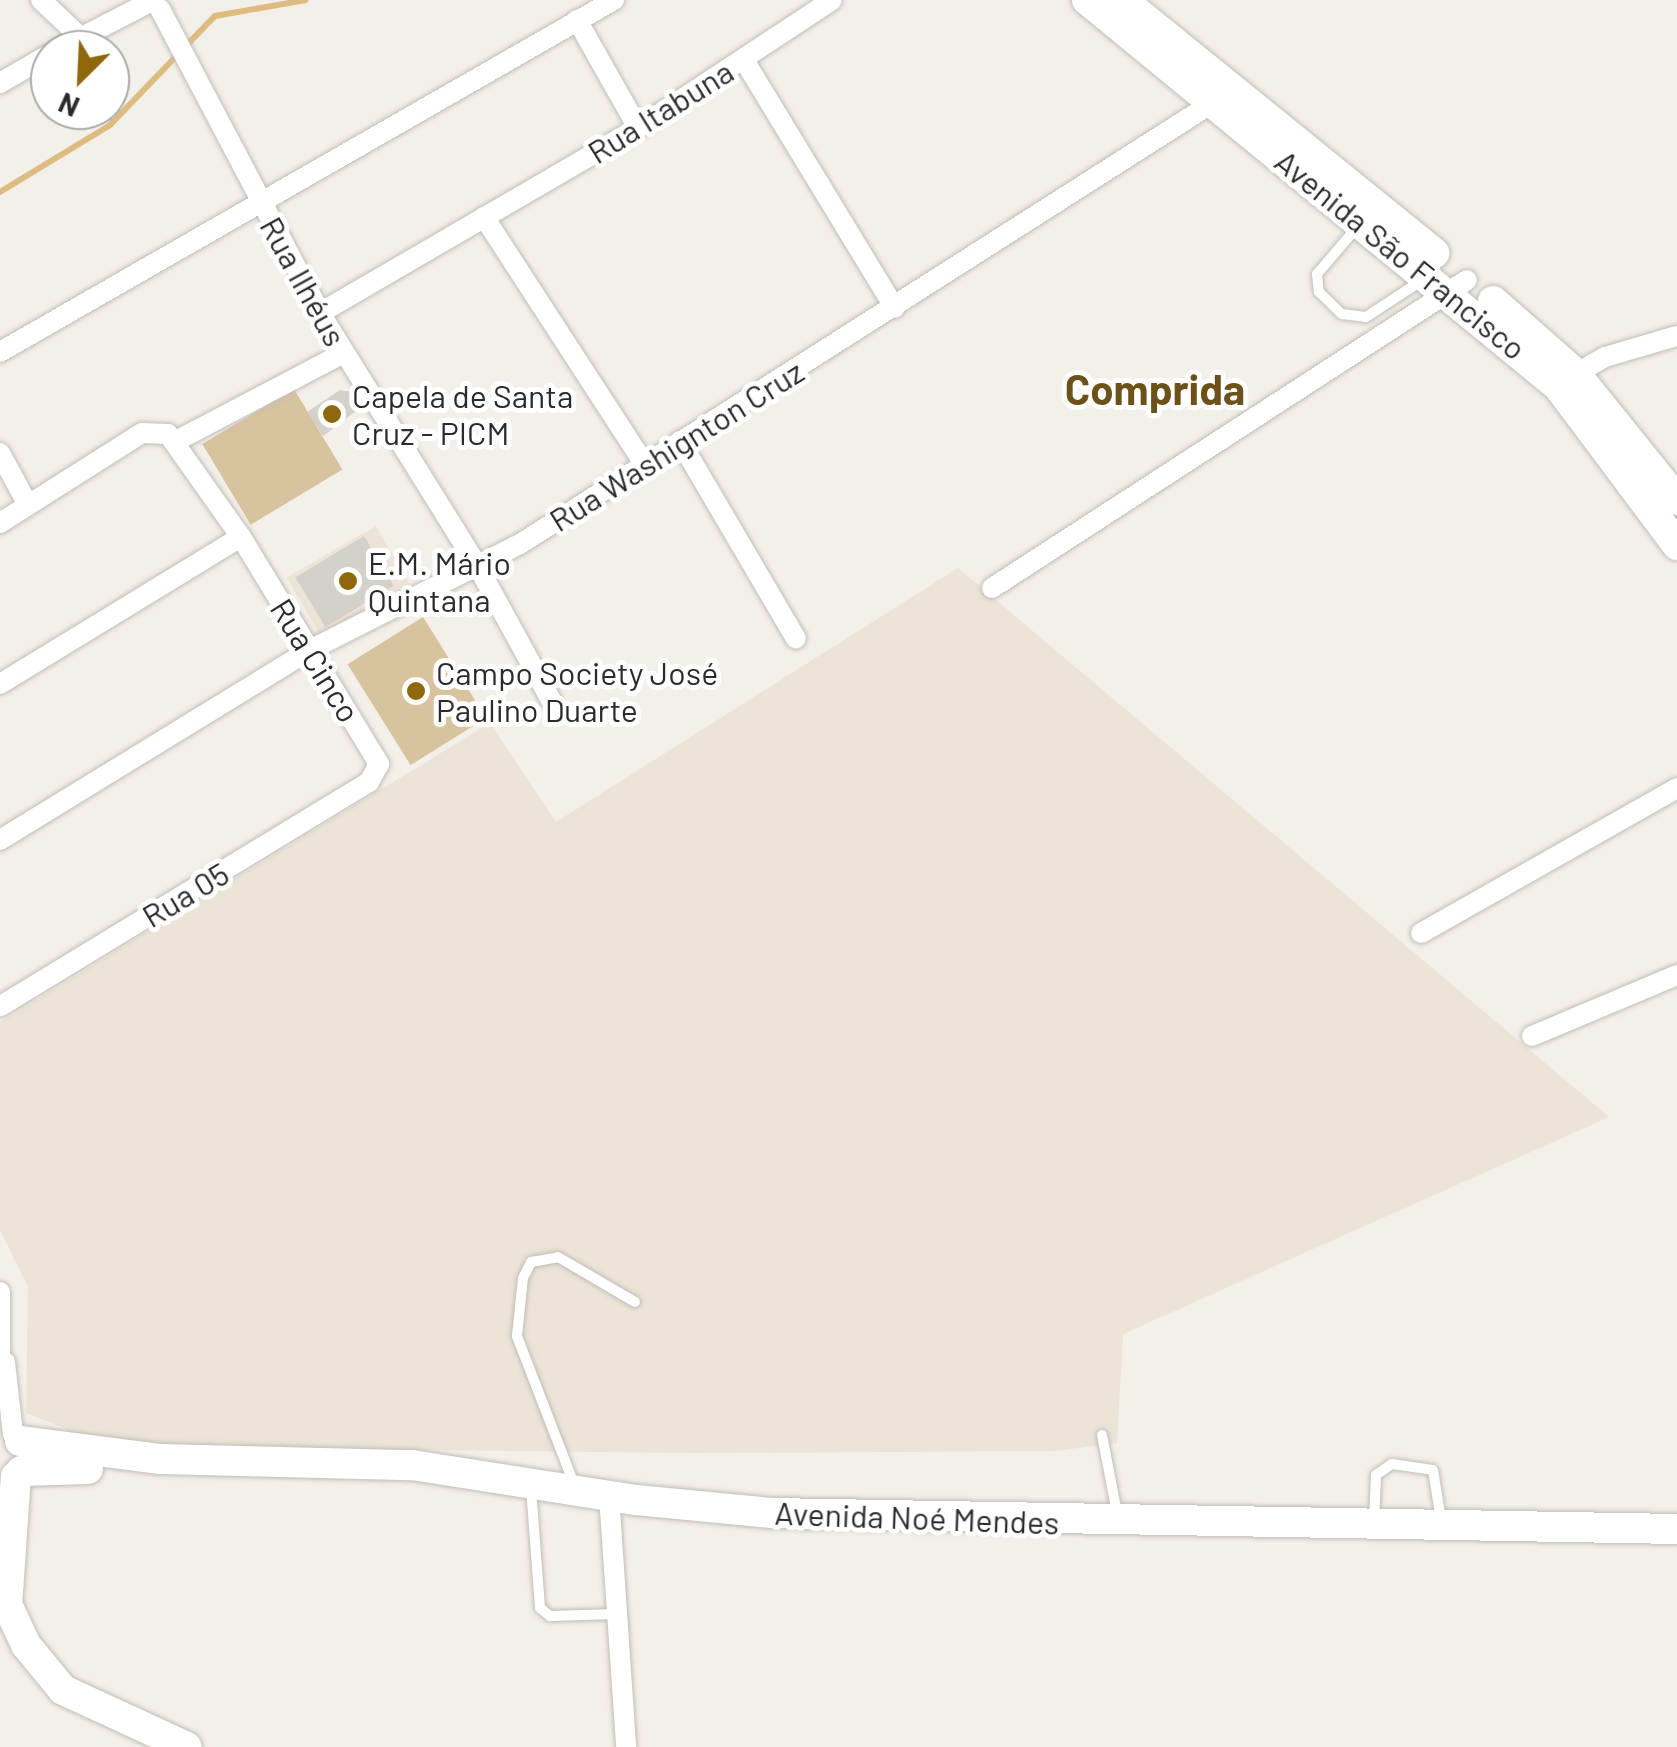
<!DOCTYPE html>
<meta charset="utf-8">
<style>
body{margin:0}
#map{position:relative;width:1677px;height:1747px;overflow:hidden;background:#f3efe9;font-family:Barlow,sans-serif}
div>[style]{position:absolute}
.built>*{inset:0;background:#ece4d7;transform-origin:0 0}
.green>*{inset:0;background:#d8c39f;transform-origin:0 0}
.stream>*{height:6px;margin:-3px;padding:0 3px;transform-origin:3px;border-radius:3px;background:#ddbc82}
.building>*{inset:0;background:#d4d0ca;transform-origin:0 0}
.roads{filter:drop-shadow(0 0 2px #c0bdb7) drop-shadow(0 0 2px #c0bdb7)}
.lane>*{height:10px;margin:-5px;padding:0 5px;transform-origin:5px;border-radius:5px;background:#fff}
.street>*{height:20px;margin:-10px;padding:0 10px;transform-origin:10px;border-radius:10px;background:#fff}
.secondary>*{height:30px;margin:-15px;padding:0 15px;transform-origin:15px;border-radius:15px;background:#fff}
.dots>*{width:28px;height:28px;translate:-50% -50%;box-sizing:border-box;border:5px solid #fff;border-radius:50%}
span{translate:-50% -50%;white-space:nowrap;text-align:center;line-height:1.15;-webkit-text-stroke:10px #fff;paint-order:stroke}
.street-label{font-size:32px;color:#2c2b29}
.poi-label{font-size:32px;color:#2c2b29}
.left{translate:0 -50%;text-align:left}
.district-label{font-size:42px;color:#6c5119;font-weight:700}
.north{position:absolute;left:30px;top:30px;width:100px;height:100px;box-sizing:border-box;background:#fff;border:2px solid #abaaa9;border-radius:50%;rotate:204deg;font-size:28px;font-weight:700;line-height:40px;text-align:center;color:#2c2b29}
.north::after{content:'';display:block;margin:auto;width:35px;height:45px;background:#8f670c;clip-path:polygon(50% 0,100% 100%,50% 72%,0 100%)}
</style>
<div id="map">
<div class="built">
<i style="left:376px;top:526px;width:68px;height:103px;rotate:60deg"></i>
<i style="clip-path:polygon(958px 568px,1609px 1117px,1123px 1334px,1117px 1443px,1055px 1451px,696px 1453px,253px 1448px,100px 1442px,26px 1413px,28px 1287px,0 1230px,0 1022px,490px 723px,556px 822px)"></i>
</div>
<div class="green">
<i style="left:294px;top:389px;width:94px;height:107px;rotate:59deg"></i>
<i style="left:423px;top:617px;width:119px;height:89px;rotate:58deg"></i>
</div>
<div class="stream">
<i style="left:0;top:192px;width:129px;rotate:-31.3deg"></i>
<i style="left:110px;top:125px;width:151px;rotate:-46.1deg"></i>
<i style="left:215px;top:16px;width:92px;rotate:-10deg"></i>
</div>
<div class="building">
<i style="clip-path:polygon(340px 390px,352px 392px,360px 408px,323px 436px,307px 412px)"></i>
<i style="left:364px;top:536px;width:58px;height:80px;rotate:59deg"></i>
</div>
<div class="roads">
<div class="lane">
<i style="left:1358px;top:226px;width:63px;rotate:130.5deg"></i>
<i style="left:1317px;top:274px;width:18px;rotate:84deg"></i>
<i style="left:1319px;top:292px;width:32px;rotate:44deg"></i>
<i style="left:1342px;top:314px;width:24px;rotate:7deg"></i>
<i style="left:1366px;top:317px;width:69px;rotate:-33.2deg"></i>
<i style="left:1102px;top:1435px;width:85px;rotate:79.1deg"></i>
<i style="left:574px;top:1484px;width:159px;rotate:-111.1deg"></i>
<i style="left:517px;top:1336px;width:58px;rotate:-84.1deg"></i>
<i style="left:523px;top:1278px;width:18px;rotate:-63deg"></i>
<i style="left:531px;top:1262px;width:27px;rotate:-10deg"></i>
<i style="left:558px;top:1257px;width:89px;rotate:30.3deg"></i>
<i style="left:531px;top:1488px;width:120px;rotate:85.7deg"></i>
<i style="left:540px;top:1608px;width:13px;rotate:39deg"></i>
<i style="left:550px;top:1616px;width:66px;rotate:-1.7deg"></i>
<i style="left:1374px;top:1523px;width:48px;rotate:-87.6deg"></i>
<i style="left:1376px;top:1475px;width:19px;rotate:-35deg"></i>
<i style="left:1392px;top:1464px;width:41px;rotate:8.3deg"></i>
<i style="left:1433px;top:1470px;width:51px;rotate:80.9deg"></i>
</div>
<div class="street">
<i style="left:41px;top:0;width:54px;rotate:43.5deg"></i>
<i style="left:160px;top:9px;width:344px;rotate:62.2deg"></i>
<i style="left:320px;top:313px;width:297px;rotate:58.1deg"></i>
<i style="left:477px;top:565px;width:156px;rotate:61.3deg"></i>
<i style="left:577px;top:20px;width:124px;rotate:60.5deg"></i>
<i style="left:57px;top:50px;width:109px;rotate:-27.3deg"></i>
<i style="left:744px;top:60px;width:290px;rotate:58.7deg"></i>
<i style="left:0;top:83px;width:58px;rotate:-30.1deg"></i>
<i style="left:484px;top:217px;width:293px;rotate:57deg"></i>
<i style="left:320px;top:313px;width:368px;rotate:-30.2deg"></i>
<i style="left:638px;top:128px;width:232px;rotate:-33.4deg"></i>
<i style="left:0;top:352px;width:708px;rotate:-29.83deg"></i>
<i style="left:1567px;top:379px;width:44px;rotate:-30.1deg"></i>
<i style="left:1605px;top:357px;width:75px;rotate:-16.3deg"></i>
<i style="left:178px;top:440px;width:187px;rotate:-27.7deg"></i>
<i style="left:680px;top:441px;width:229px;rotate:59.6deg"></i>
<i style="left:0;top:453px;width:59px;rotate:61.7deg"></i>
<i style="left:0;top:523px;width:168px;rotate:-32.4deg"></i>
<i style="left:142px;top:433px;width:26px;rotate:2deg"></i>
<i style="left:168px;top:434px;width:126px;rotate:54.7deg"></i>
<i style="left:241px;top:537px;width:266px;rotate:58.7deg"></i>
<i style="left:379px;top:764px;width:21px;rotate:119deg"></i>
<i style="left:369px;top:782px;width:432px;rotate:148.7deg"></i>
<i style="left:992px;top:588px;width:566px;rotate:-32.96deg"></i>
<i style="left:0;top:684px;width:282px;rotate:-31.4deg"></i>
<i style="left:0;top:840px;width:364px;rotate:-31.5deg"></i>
<i style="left:310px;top:650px;width:235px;rotate:-26.8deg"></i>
<i style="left:520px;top:544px;width:830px;rotate:-32.5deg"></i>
<i style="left:1421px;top:933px;width:294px;rotate:-29.5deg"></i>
<i style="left:1532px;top:1036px;width:157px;rotate:-22.8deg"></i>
<i style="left:0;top:1292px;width:85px;rotate:90deg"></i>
<i style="left:5px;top:1362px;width:73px;rotate:83.7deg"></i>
<i style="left:609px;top:1495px;width:253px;rotate:86.1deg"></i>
</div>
<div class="secondary">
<i style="left:1087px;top:0;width:609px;rotate:39.34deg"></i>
<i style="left:1558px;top:386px;width:199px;rotate:53.2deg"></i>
<i style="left:1122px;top:0;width:402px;rotate:39deg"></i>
<i style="left:1493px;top:301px;width:109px;rotate:41.3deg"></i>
<i style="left:1575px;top:373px;width:163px;rotate:51.2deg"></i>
<i style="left:20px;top:1441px;width:142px;rotate:7.3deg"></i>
<i style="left:161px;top:1459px;width:251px;rotate:1.4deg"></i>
<i style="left:412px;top:1465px;width:227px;rotate:8.9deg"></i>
<i style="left:636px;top:1500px;width:136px;rotate:5.5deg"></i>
<i style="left:771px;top:1513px;width:906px;rotate:1.01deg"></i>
<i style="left:21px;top:1471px;width:67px;rotate:-1.7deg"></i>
<i style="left:0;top:1589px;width:62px;rotate:65.1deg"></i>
<i style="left:26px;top:1645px;width:58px;rotate:50.6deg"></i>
<i style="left:63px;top:1690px;width:136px;rotate:24.7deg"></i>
<i style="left:7px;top:1607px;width:131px;rotate:-86.1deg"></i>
</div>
</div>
<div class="dots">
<i style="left:332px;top:414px;background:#8f670c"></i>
<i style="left:348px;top:581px;background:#8f670c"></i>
<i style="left:416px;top:691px;background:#8f670c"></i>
</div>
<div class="street-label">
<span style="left:660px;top:111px;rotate:-32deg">Rua Itabuna</span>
<span style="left:1401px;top:254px;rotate:39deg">Avenida São Francisco</span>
<span style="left:304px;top:281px;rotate:61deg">Rua Ilhéus</span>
<span style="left:676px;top:445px;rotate:-32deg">Rua Washignton Cruz</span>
<span style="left:316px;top:660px;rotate:58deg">Rua Cinco</span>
<span style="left:185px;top:894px;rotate:-31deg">Rua 05</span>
<span style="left:917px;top:1517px;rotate:2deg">Avenida Noé Mendes</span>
</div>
<div class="poi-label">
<span class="left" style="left:352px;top:414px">Capela de Santa<br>Cruz - PICM</span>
<span class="left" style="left:368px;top:581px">E.M. Mário<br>Quintana</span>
<span class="left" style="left:436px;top:691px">Campo Society José<br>Paulino Duarte</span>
</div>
<div class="district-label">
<span style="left:1155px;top:388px">Comprida</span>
</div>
<div class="north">N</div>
</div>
